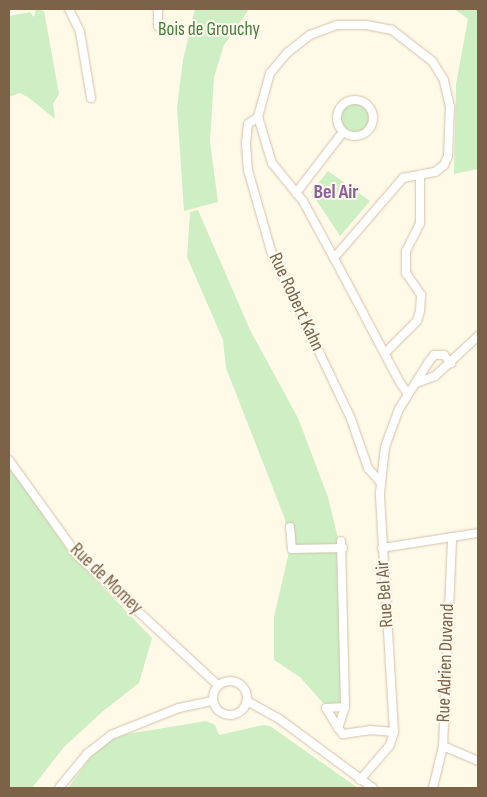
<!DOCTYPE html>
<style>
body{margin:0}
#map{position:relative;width:487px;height:797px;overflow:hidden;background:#fff9e7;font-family:"Sofia Sans Condensed",sans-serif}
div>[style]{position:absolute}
.green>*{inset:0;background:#ceefc3}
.round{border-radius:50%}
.roads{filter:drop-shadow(0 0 1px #d3c2aa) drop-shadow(0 0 1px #d3c2aa)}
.minor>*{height:8px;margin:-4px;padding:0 4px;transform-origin:4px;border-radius:4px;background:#fff}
.minor>.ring{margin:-4px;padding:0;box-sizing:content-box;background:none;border:8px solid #fff;border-radius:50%}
span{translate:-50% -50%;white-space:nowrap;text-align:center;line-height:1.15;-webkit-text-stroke:4px #fffbef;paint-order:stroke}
.park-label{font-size:19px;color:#447d3b}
.street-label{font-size:19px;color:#7c6247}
.neighbourhood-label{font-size:20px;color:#8d5f98;font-weight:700}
.frame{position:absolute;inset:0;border:10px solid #7c6247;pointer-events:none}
</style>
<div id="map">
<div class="green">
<i style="clip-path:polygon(36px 9px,44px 11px,59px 94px,53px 104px,55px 119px,29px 98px,20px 93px,9px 97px,9px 16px,30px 12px,34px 17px)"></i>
<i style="clip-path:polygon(195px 9px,249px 9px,224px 45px,214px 77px,210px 142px,218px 202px,184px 211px,177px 107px,183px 60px)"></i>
<i style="clip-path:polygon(454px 9px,478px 9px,478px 169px,454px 174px,456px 84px,468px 19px)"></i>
<i class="round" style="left:340px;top:103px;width:30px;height:30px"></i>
<i style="clip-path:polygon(328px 171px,370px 201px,340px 236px,311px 192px)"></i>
<i style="clip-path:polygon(198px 210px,250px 330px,298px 418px,328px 497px,341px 551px,343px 704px,323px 703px,300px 677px,274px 660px,274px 617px,289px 552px,285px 519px,226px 368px,223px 340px,187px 257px,190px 212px)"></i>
<i style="clip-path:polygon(9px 464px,67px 550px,152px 638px,139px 683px,102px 712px,64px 747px,32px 788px,9px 788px)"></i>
<i style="clip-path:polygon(206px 721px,215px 725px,219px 735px,263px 725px,270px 726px,358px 788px,68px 788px,100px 744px,127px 734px)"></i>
</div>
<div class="roads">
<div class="minor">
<i style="left:69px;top:9px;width:25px;rotate:64deg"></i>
<i style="left:80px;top:32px;width:67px;rotate:80.5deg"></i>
<i style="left:158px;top:9px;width:17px;rotate:90deg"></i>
<i class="ring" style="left:337px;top:100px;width:28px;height:28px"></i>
<i style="left:258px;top:117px;width:12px;rotate:145deg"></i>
<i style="left:248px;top:124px;width:20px;rotate:96deg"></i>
<i style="left:246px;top:144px;width:26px;rotate:86deg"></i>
<i style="left:248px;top:170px;width:84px;rotate:74.1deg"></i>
<i style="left:271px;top:251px;width:186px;rotate:64.5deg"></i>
<i style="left:351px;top:419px;width:52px;rotate:70.9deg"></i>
<i style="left:368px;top:468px;width:18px;rotate:49deg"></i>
<i style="left:296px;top:193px;width:77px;rotate:-52.4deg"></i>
<i style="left:334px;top:258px;width:106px;rotate:-49.2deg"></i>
<i style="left:403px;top:178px;width:33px;rotate:-11deg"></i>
<i style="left:435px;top:172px;width:11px;rotate:-38deg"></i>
<i style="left:444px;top:165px;width:10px;rotate:-66deg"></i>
<i style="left:448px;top:156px;width:49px;rotate:-87.7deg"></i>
<i style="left:450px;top:107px;width:28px;rotate:-103deg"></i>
<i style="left:444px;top:80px;width:22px;rotate:-122deg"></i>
<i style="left:432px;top:61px;width:51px;rotate:-142.2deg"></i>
<i style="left:392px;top:30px;width:26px;rotate:-169deg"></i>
<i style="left:366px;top:25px;width:29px;rotate:180deg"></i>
<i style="left:337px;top:25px;width:29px;rotate:160deg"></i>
<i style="left:310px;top:35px;width:29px;rotate:142deg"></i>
<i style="left:287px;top:53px;width:26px;rotate:130deg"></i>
<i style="left:270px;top:73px;width:46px;rotate:105.3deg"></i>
<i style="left:258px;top:117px;width:48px;rotate:73.1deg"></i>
<i style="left:272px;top:163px;width:49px;rotate:50.8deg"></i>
<i style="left:303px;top:201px;width:65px;rotate:61.5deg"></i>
<i style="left:334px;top:258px;width:139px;rotate:62.1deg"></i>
<i style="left:399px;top:381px;width:16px;rotate:55deg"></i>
<i style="left:385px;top:353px;width:45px;rotate:-45deg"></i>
<i style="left:417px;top:321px;width:10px;rotate:-73deg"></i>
<i style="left:420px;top:311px;width:16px;rotate:-86deg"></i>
<i style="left:421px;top:295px;width:27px;rotate:-124deg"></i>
<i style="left:406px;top:273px;width:22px;rotate:-90deg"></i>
<i style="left:406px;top:251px;width:31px;rotate:-63deg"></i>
<i style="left:420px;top:223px;width:48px;rotate:-90deg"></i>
<i style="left:419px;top:382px;width:17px;rotate:-21deg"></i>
<i style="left:435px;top:376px;width:59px;rotate:-42.9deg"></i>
<i style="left:9px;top:460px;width:118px;rotate:54.3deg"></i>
<i style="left:78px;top:556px;width:190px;rotate:42.7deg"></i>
<i style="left:290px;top:527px;width:22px;rotate:85deg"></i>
<i style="left:292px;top:549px;width:51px;rotate:-1.1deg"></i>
<i style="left:341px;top:541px;width:166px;rotate:88.6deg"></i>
<i style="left:345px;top:707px;width:22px;rotate:108deg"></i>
<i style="left:338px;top:728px;width:8px;rotate:50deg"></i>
<i style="left:343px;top:734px;width:27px;rotate:-8deg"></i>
<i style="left:370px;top:730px;width:24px;rotate:5deg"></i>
<i style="left:382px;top:548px;width:97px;rotate:-8.9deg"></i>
<i class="ring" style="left:213px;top:681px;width:26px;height:26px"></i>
<i style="left:247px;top:701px;width:35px;rotate:29deg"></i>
<i style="left:278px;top:718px;width:118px;rotate:36.4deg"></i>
<i style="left:338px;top:728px;width:23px;rotate:-121deg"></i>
<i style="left:326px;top:708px;width:19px;rotate:-3deg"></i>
<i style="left:443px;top:746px;width:38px;rotate:23deg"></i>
<i style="left:360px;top:780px;width:46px;rotate:-49.4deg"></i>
<i style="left:390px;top:745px;width:14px;rotate:-73deg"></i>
<i style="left:394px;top:732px;width:239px;rotate:-93.4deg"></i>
<i style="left:380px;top:493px;width:46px;rotate:-83.8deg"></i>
<i style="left:385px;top:447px;width:40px;rotate:-69.8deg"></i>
<i style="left:399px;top:409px;width:54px;rotate:-57.8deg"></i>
<i style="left:428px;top:363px;width:10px;rotate:-53deg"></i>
<i style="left:434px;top:355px;width:10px"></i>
<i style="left:444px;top:355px;width:11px;rotate:49deg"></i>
<i style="left:59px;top:788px;width:44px;rotate:-50.5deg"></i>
<i style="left:87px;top:754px;width:31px;rotate:-38deg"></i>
<i style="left:111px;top:735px;width:73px;rotate:-21.7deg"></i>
<i style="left:179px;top:708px;width:34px;rotate:-12deg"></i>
<i style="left:433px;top:788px;width:43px;rotate:-76.6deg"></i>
<i style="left:443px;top:746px;width:209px;rotate:-87.5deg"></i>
</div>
</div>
<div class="park-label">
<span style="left:209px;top:30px">Bois de Grouchy</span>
</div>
<div class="street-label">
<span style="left:296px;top:302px;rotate:65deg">Rue Robert Kahn</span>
<span style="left:106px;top:579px;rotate:44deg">Rue de Momey</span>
<span style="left:385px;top:594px;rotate:-94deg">Rue Bel Air</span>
<span style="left:446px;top:663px;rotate:-88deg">Rue Adrien Duvand</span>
</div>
<div class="neighbourhood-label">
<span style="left:336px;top:192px">Bel Air</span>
</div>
<div class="frame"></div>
</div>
